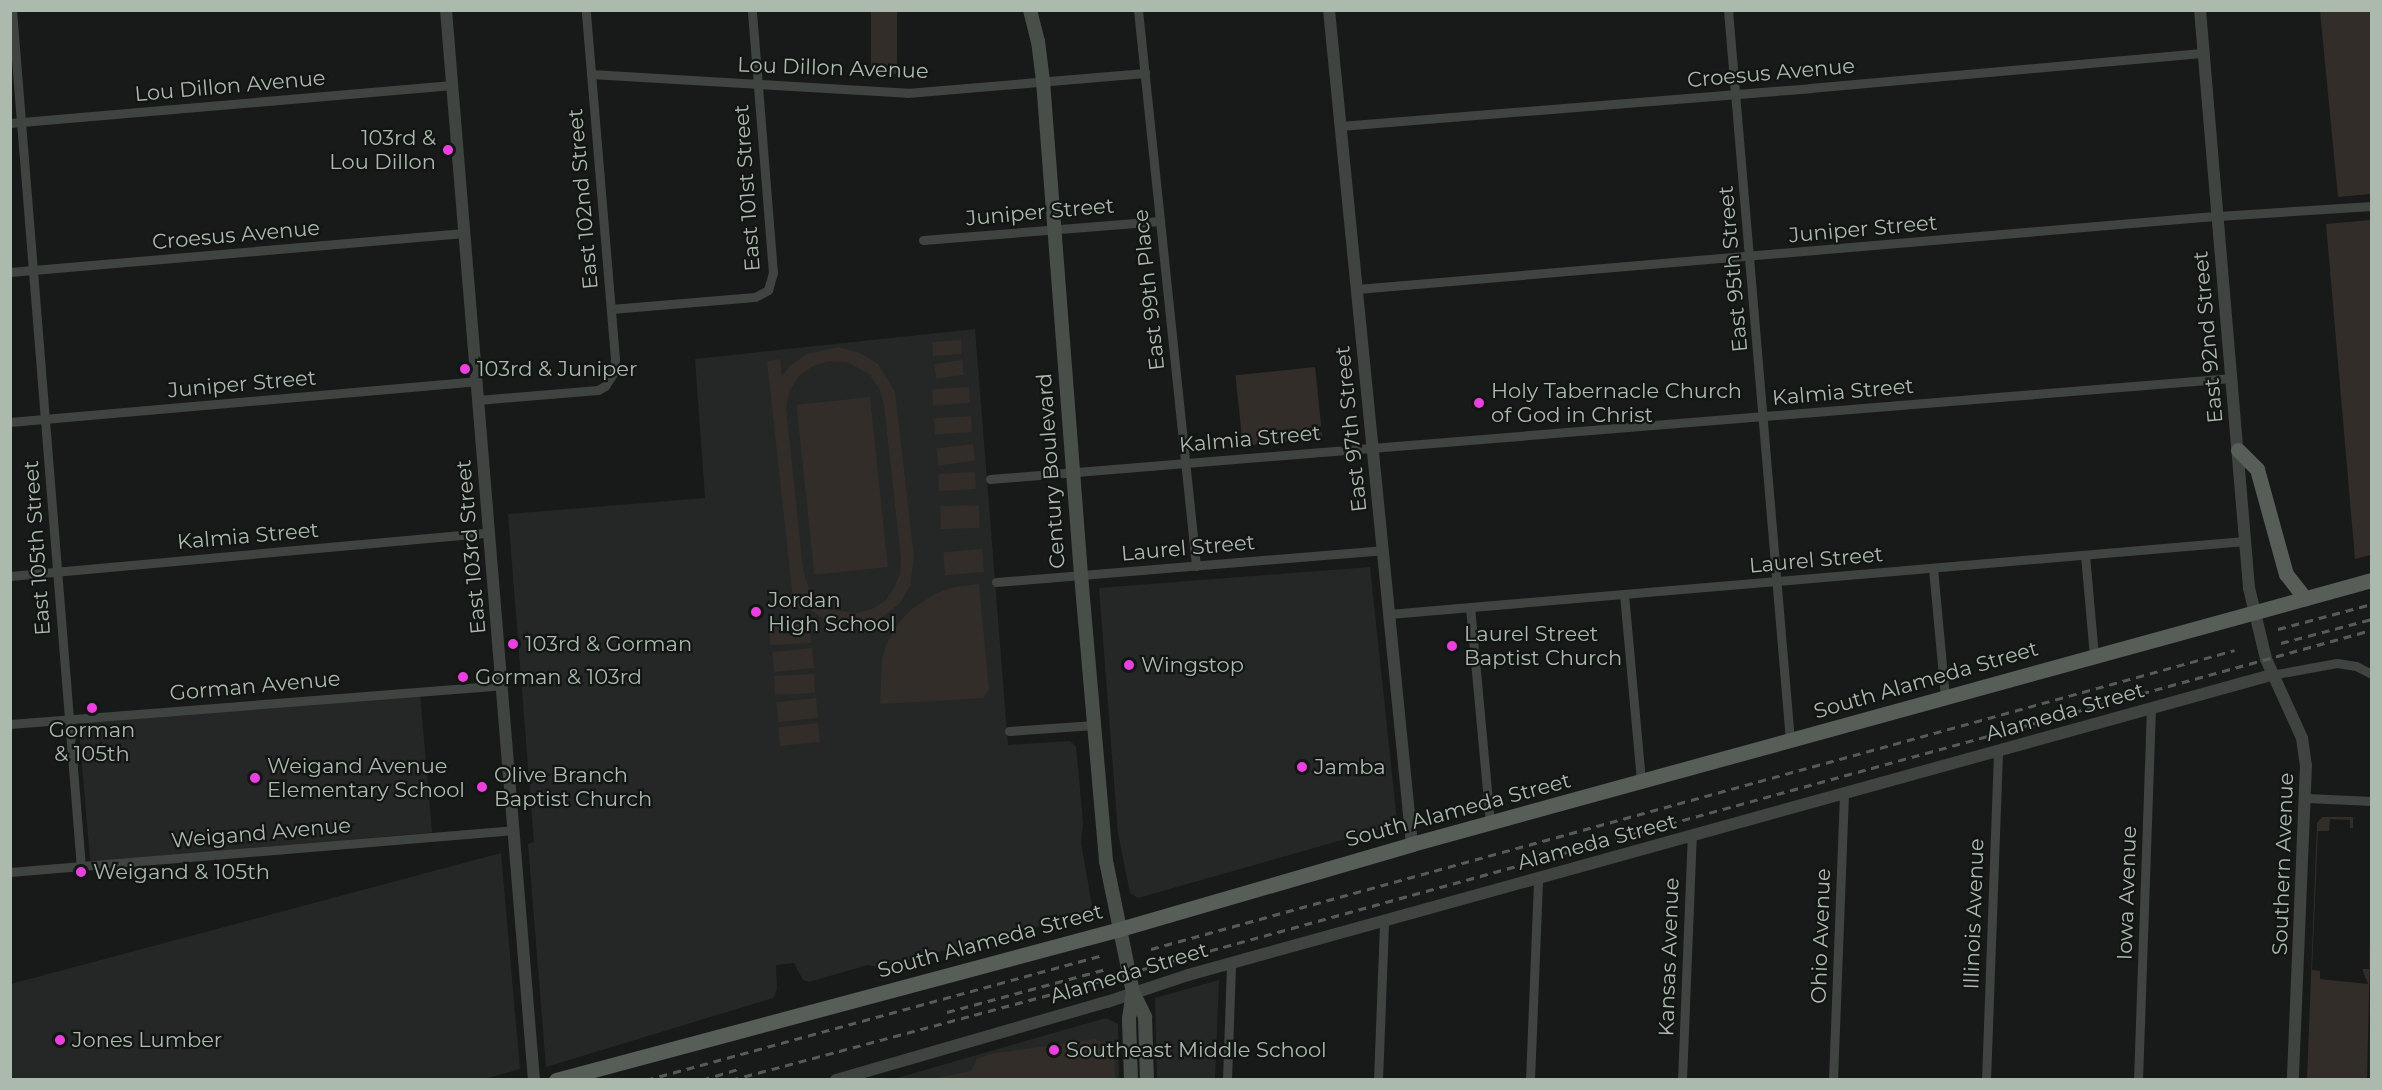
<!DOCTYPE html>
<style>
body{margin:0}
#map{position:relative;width:2382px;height:1090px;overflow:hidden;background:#181a19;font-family:Montserrat,sans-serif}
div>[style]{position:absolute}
.built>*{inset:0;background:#242726;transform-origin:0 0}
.green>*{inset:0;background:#322d28;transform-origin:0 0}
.minor>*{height:9px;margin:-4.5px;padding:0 4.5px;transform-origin:4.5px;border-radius:4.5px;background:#3f4440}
.tertiary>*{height:12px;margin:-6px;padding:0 6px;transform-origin:6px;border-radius:6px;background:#3f4440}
.secondary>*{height:14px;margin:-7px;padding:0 7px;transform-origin:7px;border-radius:7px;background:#484f49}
.primary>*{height:15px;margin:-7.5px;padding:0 7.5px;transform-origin:7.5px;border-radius:7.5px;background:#565e57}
.rail>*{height:3px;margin-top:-1.5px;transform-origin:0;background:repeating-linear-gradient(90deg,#555c56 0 8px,transparent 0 14px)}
.dots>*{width:16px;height:16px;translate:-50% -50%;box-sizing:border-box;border:3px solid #131514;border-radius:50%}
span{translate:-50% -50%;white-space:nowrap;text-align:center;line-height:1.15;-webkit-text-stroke:4.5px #131514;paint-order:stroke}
.street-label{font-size:21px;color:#abbaad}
.poi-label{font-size:21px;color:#abbaad}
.right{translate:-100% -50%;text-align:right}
.left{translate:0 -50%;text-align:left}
.frame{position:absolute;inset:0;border:12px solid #abbaad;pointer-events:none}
</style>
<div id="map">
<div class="built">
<i style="clip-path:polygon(975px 329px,1008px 745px,1070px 741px,1076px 746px,1083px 822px,1081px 843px,1092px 905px,1087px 914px,892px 964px,877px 967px,868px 965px,809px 982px,803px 980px,794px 963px,776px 965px,777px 989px,773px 998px,546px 1067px,528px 844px,534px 842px,508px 514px,705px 498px,695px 359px)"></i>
<i style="clip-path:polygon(1370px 567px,1397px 821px,1395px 825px,1138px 898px,1130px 893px,1118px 833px,1099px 588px)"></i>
<i style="left:420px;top:694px;width:139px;height:343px;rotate:85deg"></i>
<i style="clip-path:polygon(501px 853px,520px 1069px,481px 1080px,11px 1079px,11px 984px)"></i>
<i style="clip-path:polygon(1219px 980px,1215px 1079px,1157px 1079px,1155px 998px)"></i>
<i style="clip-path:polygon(1106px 1018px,1118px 1024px,1119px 1079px,890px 1080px)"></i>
</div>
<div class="green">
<i style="left:871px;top:11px;width:26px;height:63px"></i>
<i style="clip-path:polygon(2320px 11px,2371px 11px,2371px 194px,2338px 197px)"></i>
<i style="clip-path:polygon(2371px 220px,2371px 555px,2355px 559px,2326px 224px)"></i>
<i style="left:961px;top:340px;width:14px;height:29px;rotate:86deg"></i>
<i style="clip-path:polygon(evenodd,839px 347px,860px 353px,878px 364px,895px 392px,914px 557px,910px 586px,900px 603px,877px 621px,859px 626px,830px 623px,807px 608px,794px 609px,767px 361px,780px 359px,782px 376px,790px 366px,807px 354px,839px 347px,829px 361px,847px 362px,869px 374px,879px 388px,884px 405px,901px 559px,900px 574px,894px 588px,885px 601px,872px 609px,857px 613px,834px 610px,821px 602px,807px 584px,803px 569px,786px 407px,790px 390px,799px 376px,813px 366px,829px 361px)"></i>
<i style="left:962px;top:360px;width:15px;height:28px;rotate:82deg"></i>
<i style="left:1315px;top:367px;width:71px;height:80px;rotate:84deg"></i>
<i style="left:969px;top:387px;width:16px;height:37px;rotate:86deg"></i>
<i style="left:870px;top:397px;width:171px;height:74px;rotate:84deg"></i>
<i style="left:971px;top:416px;width:16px;height:37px;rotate:86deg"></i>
<i style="left:973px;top:444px;width:17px;height:37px;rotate:83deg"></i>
<i style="left:975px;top:472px;width:17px;height:37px;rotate:87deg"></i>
<i style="left:979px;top:505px;width:23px;height:39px;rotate:88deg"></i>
<i style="left:982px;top:549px;width:23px;height:39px;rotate:85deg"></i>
<i style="clip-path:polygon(979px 584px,989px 690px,983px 698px,880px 704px,882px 659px,887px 643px,900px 621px,913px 608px,937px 593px,954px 587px)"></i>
<i style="left:810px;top:624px;width:19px;height:41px;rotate:87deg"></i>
<i style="left:812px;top:648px;width:20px;height:40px;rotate:84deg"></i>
<i style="left:814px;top:674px;width:19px;height:40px;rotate:87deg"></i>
<i style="left:816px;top:698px;width:20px;height:40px;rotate:84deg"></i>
<i style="left:818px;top:723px;width:19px;height:40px;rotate:84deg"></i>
<i style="clip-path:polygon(2322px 817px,2353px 817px,2353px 828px,2350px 828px,2350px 820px,2330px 819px,2329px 831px,2318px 831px,2312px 970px,2320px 971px,2320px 979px,2368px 984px,2362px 969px,2369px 969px,2371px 907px,2367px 1079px,2307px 1079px,2317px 823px)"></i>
<i style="clip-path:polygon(1095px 1039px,1109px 1045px,1114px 1054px,1115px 1079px,932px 1079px,971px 1071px,977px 1059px,990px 1054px)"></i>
</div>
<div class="minor">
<i style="left:12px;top:10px;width:860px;rotate:85.4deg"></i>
<i style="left:1138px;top:10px;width:559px;rotate:84.04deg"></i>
<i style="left:1728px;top:10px;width:733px;rotate:85.15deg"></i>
<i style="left:591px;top:74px;width:317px;rotate:3.4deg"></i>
<i style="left:907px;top:93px;width:239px;rotate:-4.8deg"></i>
<i style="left:10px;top:123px;width:444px;rotate:-4.9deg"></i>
<i style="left:1340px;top:126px;width:472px;rotate:-4.6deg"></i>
<i style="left:1810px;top:88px;width:396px;rotate:-5.1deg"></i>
<i style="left:923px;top:240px;width:238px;rotate:-4.6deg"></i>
<i style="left:10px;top:272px;width:456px;rotate:-4.9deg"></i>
<i style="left:1357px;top:289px;width:848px;rotate:-4.87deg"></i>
<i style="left:2202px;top:217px;width:170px;rotate:-3.7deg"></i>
<i style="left:611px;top:309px;width:144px;rotate:-4.8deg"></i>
<i style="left:755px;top:297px;width:15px;rotate:-28deg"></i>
<i style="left:768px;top:290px;width:18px;rotate:-74deg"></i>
<i style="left:773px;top:273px;width:264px;rotate:-94.6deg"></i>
<i style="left:478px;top:400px;width:120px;rotate:-4.8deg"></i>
<i style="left:598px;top:390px;width:8px;rotate:-30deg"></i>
<i style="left:605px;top:386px;width:17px;rotate:-57deg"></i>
<i style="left:614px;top:372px;width:13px;rotate:-86deg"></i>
<i style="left:615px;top:359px;width:350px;rotate:-94.8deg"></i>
<i style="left:10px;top:422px;width:468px;rotate:-5deg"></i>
<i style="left:990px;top:479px;width:1246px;rotate:-4.65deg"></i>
<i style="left:2085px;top:555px;width:100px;rotate:84.9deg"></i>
<i style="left:1933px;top:568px;width:130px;rotate:84.7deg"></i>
<i style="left:10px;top:576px;width:481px;rotate:-5.2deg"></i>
<i style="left:996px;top:582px;width:388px;rotate:-4.7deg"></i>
<i style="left:1624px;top:594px;width:188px;rotate:84.8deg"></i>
<i style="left:1470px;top:607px;width:217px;rotate:84.7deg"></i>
<i style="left:1389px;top:614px;width:859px;rotate:-4.87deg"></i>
<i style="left:2271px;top:675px;width:67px;rotate:-10.3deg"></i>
<i style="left:2337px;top:663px;width:19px;rotate:9deg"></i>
<i style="left:2356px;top:666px;width:18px;rotate:27deg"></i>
<i style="left:10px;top:724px;width:494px;rotate:-4.5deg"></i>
<i style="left:1009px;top:731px;width:85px;rotate:-4deg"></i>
<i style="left:2306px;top:798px;width:66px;rotate:2.6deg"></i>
<i style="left:10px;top:872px;width:506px;rotate:-4.76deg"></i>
<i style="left:1227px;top:1080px;width:117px;rotate:-88deg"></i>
<i style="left:1378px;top:1080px;width:159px;rotate:-87.8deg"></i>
<i style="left:1530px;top:1080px;width:202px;rotate:-87.7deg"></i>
<i style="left:1682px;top:1080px;width:244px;rotate:-87.7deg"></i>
<i style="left:1833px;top:1080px;width:287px;rotate:-87.8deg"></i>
<i style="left:1986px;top:1080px;width:329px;rotate:-87.9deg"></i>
<i style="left:2138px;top:1080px;width:372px;rotate:-88deg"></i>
</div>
<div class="tertiary">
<i style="left:446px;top:10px;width:1074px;rotate:85.3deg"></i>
<i style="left:1329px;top:10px;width:838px;rotate:84.32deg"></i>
<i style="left:2200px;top:10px;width:580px;rotate:85.15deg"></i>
<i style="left:2249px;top:588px;width:73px;rotate:76.5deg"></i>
<i style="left:2266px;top:659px;width:87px;rotate:65.5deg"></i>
<i style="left:2302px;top:738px;width:27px;rotate:82deg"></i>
<i style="left:2306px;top:765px;width:315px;rotate:92.4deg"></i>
<i style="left:836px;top:1080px;width:282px;rotate:-16.1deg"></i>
<i style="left:1107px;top:1002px;width:85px;rotate:-18.4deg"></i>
<i style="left:1188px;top:975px;width:1124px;rotate:-15.48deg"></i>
</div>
<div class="secondary">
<i style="left:1030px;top:10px;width:32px;rotate:76deg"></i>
<i style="left:1038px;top:41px;width:40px;rotate:82.9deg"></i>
<i style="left:1043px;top:81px;width:495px;rotate:85.6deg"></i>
<i style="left:1081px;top:575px;width:287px;rotate:85deg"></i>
<i style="left:1106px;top:861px;width:134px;rotate:78.4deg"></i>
<i style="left:1133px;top:992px;width:28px;rotate:64deg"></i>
<i style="left:1145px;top:1017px;width:63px;rotate:88.2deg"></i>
<i style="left:1131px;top:1080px;width:61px;rotate:-91.9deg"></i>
<i style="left:1129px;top:1019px;width:27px;rotate:-82deg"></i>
</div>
<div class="primary">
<i style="left:2238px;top:450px;width:27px;rotate:45deg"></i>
<i style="left:2257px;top:469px;width:109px;rotate:74.6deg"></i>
<i style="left:2286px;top:574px;width:31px;rotate:52deg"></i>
<i style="left:556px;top:1080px;width:584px;rotate:-14.99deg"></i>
<i style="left:1120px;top:929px;width:304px;rotate:-16.2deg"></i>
<i style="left:1412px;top:844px;width:996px;rotate:-15.38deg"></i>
</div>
<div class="rail">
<i style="left:2278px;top:629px;width:97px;rotate:-14.9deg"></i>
<i style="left:2281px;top:643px;width:94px;rotate:-14.8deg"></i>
<i style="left:1151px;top:949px;width:1124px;rotate:-15.42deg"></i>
<i style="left:947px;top:1012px;width:165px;rotate:-15.1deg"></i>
<i style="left:646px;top:1080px;width:473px;rotate:-15.3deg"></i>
<i style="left:702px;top:1080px;width:39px;rotate:-17deg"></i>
<i style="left:731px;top:1080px;width:412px;rotate:-15deg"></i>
<i style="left:1129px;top:973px;width:1289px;rotate:-15.43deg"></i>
</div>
<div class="dots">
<i style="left:448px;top:150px;background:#eb40de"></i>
<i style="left:465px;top:369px;background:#eb40de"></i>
<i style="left:1479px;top:403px;background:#eb40de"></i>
<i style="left:756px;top:612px;background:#eb40de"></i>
<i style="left:513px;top:644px;background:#eb40de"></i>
<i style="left:1452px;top:646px;background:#eb40de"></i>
<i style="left:1129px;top:665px;background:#eb40de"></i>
<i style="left:463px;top:677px;background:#eb40de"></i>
<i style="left:92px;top:708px;background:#eb40de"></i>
<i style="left:1302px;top:767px;background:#eb40de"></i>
<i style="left:255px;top:778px;background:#eb40de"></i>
<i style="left:482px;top:787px;background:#eb40de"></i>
<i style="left:81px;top:872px;background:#eb40de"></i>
<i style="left:60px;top:1040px;background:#eb40de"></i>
<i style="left:1054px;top:1050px;background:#eb40de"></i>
</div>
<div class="street-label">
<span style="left:833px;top:68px;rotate:2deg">Lou Dillon Avenue</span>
<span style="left:1771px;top:73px;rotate:-5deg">Croesus Avenue</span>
<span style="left:230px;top:86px;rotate:-5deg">Lou Dillon Avenue</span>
<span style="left:747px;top:188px;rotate:-94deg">East 101st Street</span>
<span style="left:583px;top:199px;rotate:-95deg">East 102nd Street</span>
<span style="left:1040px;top:212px;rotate:-5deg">Juniper Street</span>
<span style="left:1863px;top:229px;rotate:-5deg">Juniper Street</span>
<span style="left:236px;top:235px;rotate:-5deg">Croesus Avenue</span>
<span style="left:1733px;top:269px;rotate:-95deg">East 95th Street</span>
<span style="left:1149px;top:290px;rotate:-96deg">East 99th Place</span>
<span style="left:2208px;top:337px;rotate:-95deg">East 92nd Street</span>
<span style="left:242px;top:384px;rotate:-5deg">Juniper Street</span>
<span style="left:1843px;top:392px;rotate:-5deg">Kalmia Street</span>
<span style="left:1351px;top:429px;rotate:-96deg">East 97th Street</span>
<span style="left:1250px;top:439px;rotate:-5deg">Kalmia Street</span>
<span style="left:1051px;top:471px;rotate:-94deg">Century Boulevard</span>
<span style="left:248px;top:536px;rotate:-5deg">Kalmia Street</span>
<span style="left:471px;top:547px;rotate:-95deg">East 103rd Street</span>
<span style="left:37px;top:548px;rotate:-94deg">East 105th Street</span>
<span style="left:1188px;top:548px;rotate:-5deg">Laurel Street</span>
<span style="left:1816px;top:560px;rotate:-5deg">Laurel Street</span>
<span style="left:1926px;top:680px;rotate:-16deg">South Alameda Street</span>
<span style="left:255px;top:686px;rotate:-5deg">Gorman Avenue</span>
<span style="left:2065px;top:712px;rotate:-16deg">Alameda Street</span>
<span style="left:1458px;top:810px;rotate:-15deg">South Alameda Street</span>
<span style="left:261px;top:833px;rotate:-5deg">Weigand Avenue</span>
<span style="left:1597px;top:842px;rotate:-15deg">Alameda Street</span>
<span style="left:2283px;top:864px;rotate:-88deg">Southern Avenue</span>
<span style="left:2127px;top:893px;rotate:-88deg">Iowa Avenue</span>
<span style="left:1974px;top:914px;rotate:-88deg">Illinois Avenue</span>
<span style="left:1821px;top:936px;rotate:-88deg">Ohio Avenue</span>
<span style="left:990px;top:941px;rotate:-15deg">South Alameda Street</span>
<span style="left:1669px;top:957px;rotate:-88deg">Kansas Avenue</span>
<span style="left:1129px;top:973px;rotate:-17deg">Alameda Street</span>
</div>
<div class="poi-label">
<span class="right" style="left:436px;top:150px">103rd &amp;<br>Lou Dillon</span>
<span class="left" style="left:477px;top:369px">103rd &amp; Juniper</span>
<span class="left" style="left:1491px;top:403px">Holy Tabernacle Church<br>of God in Christ</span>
<span class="left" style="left:768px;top:612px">Jordan<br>High School</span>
<span class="left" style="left:1464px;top:646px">Laurel Street<br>Baptist Church</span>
<span class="left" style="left:525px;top:644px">103rd &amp; Gorman</span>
<span class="left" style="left:1141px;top:665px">Wingstop</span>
<span class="left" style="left:475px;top:677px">Gorman &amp; 103rd</span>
<span style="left:92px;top:742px">Gorman<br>&amp; 105th</span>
<span class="left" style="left:267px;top:778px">Weigand Avenue<br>Elementary School</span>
<span class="left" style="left:1314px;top:767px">Jamba</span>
<span class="left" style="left:494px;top:787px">Olive Branch<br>Baptist Church</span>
<span class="left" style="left:93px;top:872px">Weigand &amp; 105th</span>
<span class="left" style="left:72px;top:1040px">Jones Lumber</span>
<span class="left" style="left:1066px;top:1050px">Southeast Middle School</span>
</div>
<div class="frame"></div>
</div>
